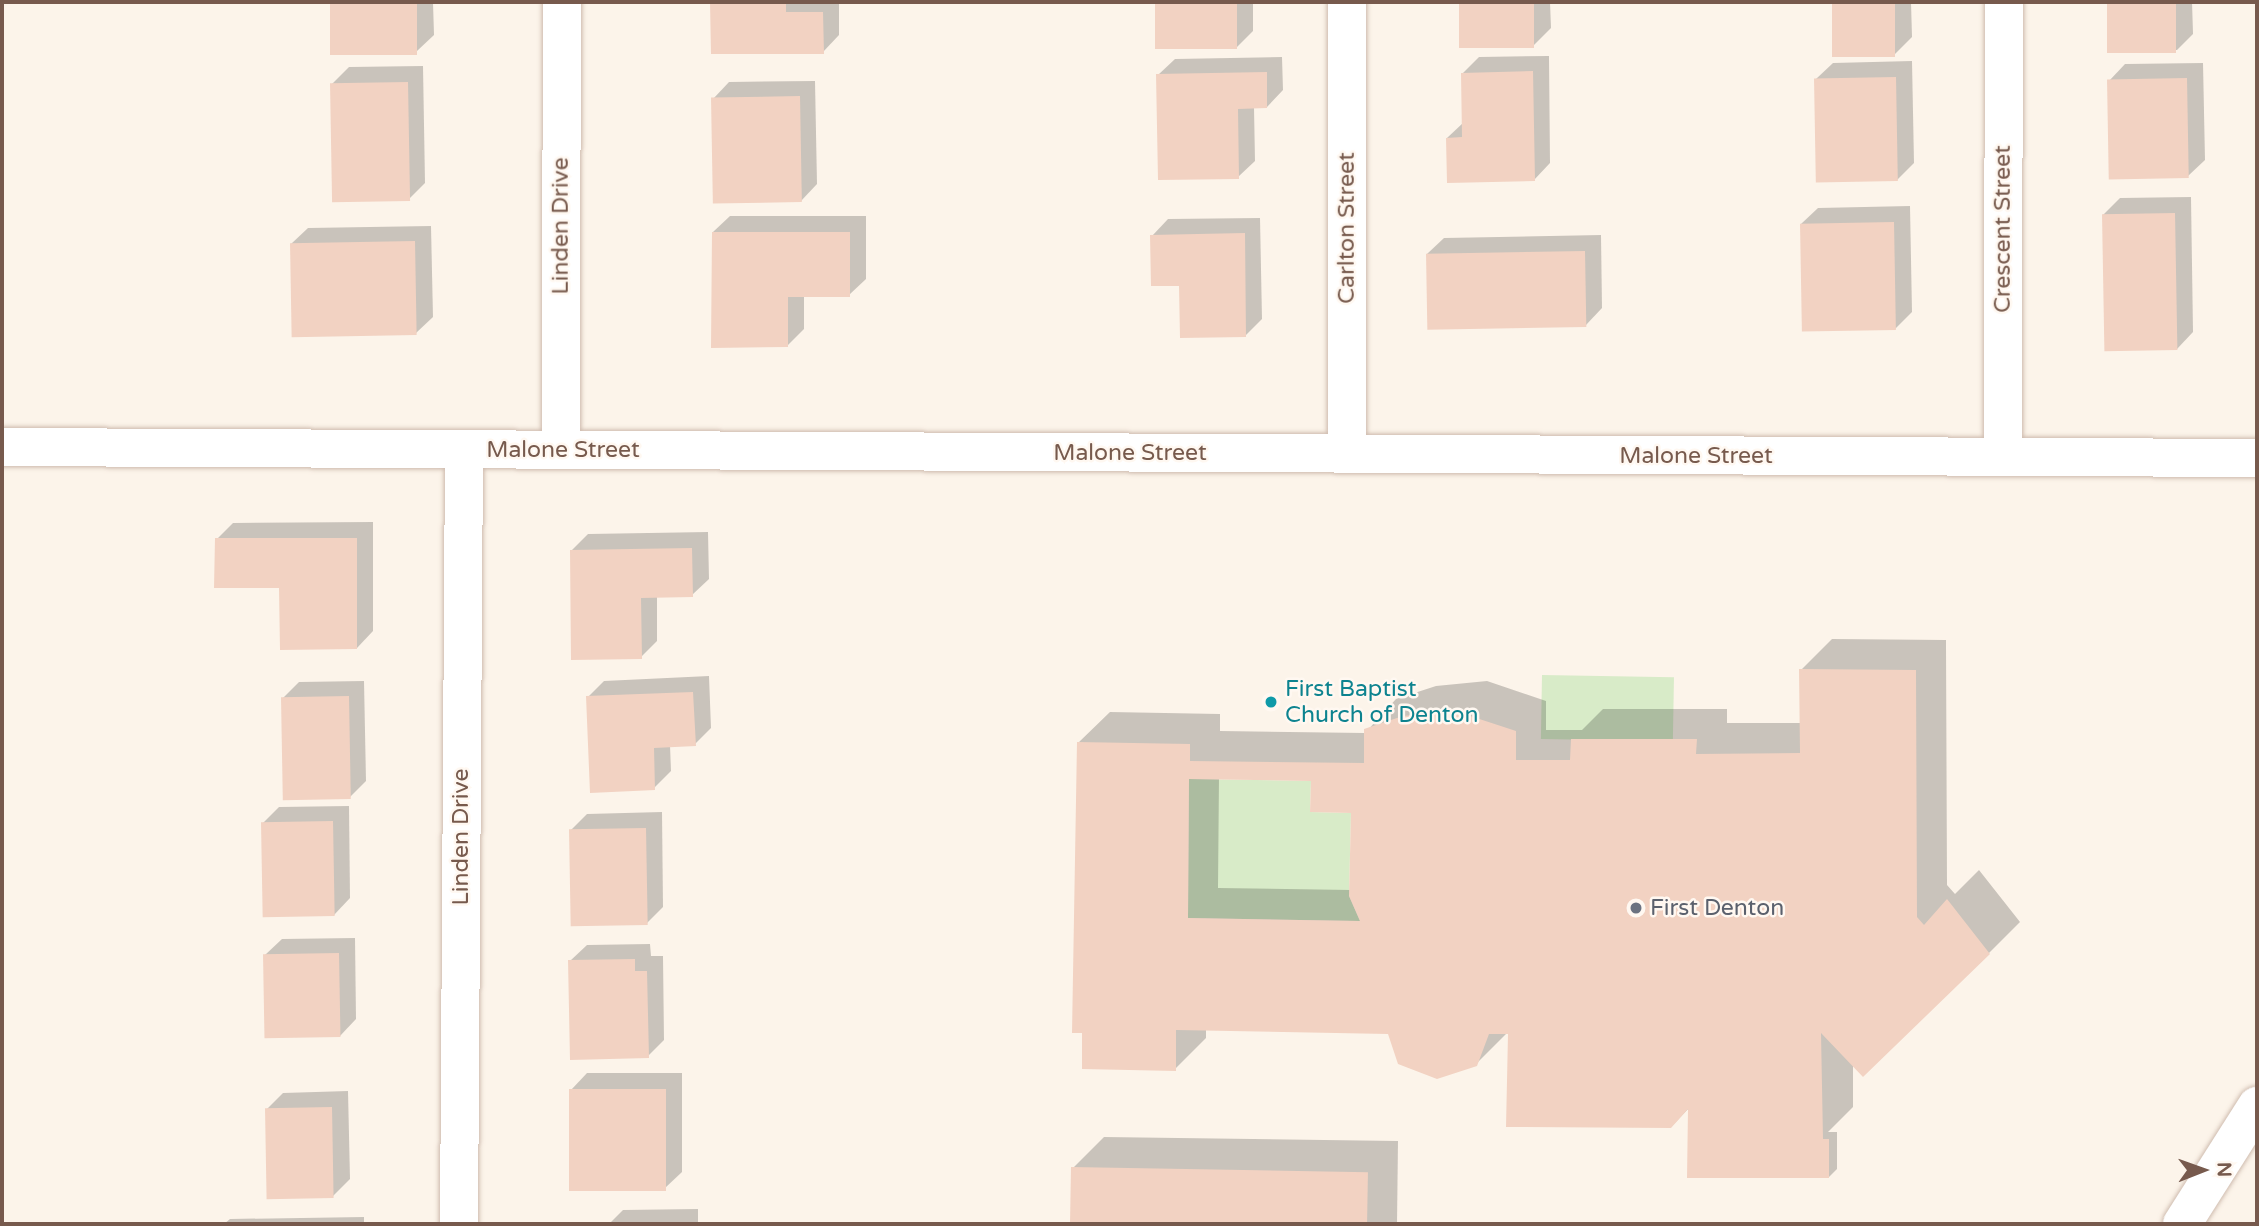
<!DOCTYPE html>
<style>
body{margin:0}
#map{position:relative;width:2259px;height:1226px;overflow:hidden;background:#fcf4ea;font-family:"Varela Round",sans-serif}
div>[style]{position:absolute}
.green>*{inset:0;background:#d8ebc8;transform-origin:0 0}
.shadow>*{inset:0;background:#0003}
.building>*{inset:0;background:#f2d2c2;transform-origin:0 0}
.roads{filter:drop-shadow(0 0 2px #cfbcaf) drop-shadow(0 0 2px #cfbcaf)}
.street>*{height:38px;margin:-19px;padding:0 19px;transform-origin:19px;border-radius:19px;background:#fff}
.secondary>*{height:38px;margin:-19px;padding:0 19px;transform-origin:19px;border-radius:19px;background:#fff}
.dots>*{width:19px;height:19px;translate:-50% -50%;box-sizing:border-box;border:4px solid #fff8f1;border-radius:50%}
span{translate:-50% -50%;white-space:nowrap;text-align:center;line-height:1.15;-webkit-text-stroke:5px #fff8f1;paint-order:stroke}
.street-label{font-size:23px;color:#775a4d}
.culture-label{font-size:23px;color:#0d838f}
.left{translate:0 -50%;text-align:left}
.worship-label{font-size:23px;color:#5b616d}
.frame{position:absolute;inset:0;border:4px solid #775a4d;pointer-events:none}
.north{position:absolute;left:2168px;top:1135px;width:70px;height:70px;-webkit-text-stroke:5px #fff8f1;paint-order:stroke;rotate:89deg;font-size:19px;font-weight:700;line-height:28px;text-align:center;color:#775a4d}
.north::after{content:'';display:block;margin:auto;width:24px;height:32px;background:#775a4d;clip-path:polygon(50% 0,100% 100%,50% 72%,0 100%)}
</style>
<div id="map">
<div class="green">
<i style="left:1542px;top:675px;width:132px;height:64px;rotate:1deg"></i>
<i style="clip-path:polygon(1189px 779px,1311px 781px,1310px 812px,1351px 813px,1349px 896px,1360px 921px,1188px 918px)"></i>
</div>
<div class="shadow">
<i style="clip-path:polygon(332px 2px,433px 2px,434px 35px,417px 51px,333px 53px)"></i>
<i style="clip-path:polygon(712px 2px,839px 2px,839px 35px,823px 52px,712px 53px)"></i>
<i style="clip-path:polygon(1157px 2px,1253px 2px,1253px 31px,1237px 47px,1157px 47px)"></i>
<i style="clip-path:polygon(1460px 2px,1550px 2px,1551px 28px,1534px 45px,1461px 46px)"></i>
<i style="clip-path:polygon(1833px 2px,1911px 2px,1912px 37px,1895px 54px,1834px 55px)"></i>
<i style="clip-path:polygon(2109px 2px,2192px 2px,2193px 34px,2177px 50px,2109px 51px)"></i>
<i style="clip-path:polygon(1549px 56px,1550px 163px,1534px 180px,1447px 138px,1464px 122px,1463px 73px,1479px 57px)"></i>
<i style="clip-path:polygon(1282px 57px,1283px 90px,1267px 107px,1254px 107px,1255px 161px,1238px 177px,1158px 75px,1175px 59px)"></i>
<i style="clip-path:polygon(1912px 61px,1914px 163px,1897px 180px,1816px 79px,1833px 63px)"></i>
<i style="clip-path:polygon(2203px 63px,2205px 160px,2188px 176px,2109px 81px,2125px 64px)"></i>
<i style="clip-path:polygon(423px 66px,425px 183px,409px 199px,332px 84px,349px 67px)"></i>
<i style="clip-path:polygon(815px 81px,817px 184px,801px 201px,713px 99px,729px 82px)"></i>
<i style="clip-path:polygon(2191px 197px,2193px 332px,2177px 349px,2103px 215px,2120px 198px)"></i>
<i style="clip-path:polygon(1910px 206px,1912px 312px,1895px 329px,1801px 224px,1818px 208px)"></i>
<i style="clip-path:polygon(730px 216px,866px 216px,866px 279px,849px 295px,804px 295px,804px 329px,787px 346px,713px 232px)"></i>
<i style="clip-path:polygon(1260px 218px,1262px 319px,1246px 335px,1180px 284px,1152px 236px,1168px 219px)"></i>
<i style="clip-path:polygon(431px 226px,433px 317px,416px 333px,291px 244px,308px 228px)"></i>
<i style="clip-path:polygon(1601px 235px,1602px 308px,1586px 325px,1427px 254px,1444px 238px)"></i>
<i style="clip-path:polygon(373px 522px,373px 631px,357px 648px,217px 539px,233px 523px)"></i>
<i style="clip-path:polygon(708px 532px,709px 579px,692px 595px,657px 596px,657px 641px,641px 657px,571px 551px,588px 534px)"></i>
<i style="clip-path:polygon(evenodd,1832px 639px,1946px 640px,1947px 885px,1955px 894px,1979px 870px,2020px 922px,1989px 953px,1853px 1063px,1853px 1107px,1828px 1132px,1837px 1132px,1837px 1169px,1829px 1177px,1690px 1107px,1671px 1127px,1509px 1031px,1476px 1064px,1389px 1032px,1206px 1029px,1206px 1038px,1175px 1069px,1079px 742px,1110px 712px,1220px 714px,1220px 731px,1365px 733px,1396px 699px,1436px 686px,1487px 681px,1546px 701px,1546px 730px,1582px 730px,1603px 709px,1727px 709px,1727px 723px,1801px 723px,1801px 670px,1832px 639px,1219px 777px,1313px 779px,1352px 812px,1351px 890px,1218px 888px,1219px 777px)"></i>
<i style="clip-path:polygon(709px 676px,711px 728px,695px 744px,670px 745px,671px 771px,654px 788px,588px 697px,604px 681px)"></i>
<i style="clip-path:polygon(364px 681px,366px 781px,350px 797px,283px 698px,299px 682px)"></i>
<i style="clip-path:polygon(349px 806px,350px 898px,334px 915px,263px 823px,279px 807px)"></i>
<i style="clip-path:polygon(662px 812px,663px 907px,647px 923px,571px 830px,587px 814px)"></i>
<i style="clip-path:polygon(355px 938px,356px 1019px,340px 1036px,265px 955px,282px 939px)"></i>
<i style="clip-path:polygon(650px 944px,651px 956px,663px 956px,664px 1040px,648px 1056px,570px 961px,587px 945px)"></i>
<i style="clip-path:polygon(587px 1073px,682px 1073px,682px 1172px,665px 1188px,571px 1090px)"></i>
<i style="clip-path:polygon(348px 1091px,350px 1179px,333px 1196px,267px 1109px,283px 1093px)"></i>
<i style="clip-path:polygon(1104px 1137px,1398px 1141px,1397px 1224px,1072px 1224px,1073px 1168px)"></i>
<i style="clip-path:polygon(698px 1209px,698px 1224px,609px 1224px,623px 1210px)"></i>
<i style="clip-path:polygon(364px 1217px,364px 1224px,224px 1224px,230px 1219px)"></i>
</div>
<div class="building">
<i style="left:330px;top:2px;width:87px;height:53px"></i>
<i style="clip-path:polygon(710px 2px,786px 2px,786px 12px,823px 12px,824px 54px,711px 54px)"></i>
<i style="left:1155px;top:2px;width:82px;height:47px"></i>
<i style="left:1459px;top:2px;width:75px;height:46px"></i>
<i style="left:1832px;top:2px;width:63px;height:55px"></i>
<i style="left:2107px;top:2px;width:69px;height:51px"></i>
<i style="clip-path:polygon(1533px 71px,1535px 181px,1447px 183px,1446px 138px,1462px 137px,1461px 73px)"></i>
<i style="clip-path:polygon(1267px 72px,1267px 108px,1238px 109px,1239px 179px,1158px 180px,1156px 74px)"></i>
<i style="left:1896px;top:77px;width:104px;height:82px;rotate:89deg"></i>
<i style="left:2187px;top:78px;width:100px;height:80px;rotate:89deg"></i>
<i style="left:408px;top:82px;width:119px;height:78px;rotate:89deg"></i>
<i style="left:800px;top:96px;width:106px;height:89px;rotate:89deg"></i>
<i style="left:2175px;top:213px;width:137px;height:73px;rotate:89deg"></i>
<i style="left:1894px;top:222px;width:108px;height:94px;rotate:89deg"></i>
<i style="clip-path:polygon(712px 232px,850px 232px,850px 297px,788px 297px,788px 347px,711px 348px)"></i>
<i style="clip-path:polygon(1245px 233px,1246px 337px,1180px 338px,1179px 286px,1151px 286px,1150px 235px)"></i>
<i style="left:415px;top:241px;width:94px;height:125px;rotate:89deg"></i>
<i style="left:1585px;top:251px;width:76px;height:159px;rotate:89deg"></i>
<i style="clip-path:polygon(215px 538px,357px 538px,357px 649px,280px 650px,279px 588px,214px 588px)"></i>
<i style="clip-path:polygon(692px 548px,693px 597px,641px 598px,642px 659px,571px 660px,570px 550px)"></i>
<i style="clip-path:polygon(evenodd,1799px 669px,1916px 670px,1917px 917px,1924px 925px,1947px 899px,1990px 954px,1863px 1077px,1821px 1033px,1823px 1139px,1829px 1139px,1829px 1178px,1687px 1178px,1688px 1109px,1671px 1128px,1506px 1127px,1508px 1034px,1489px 1034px,1477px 1066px,1437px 1079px,1398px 1064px,1388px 1034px,1176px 1030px,1176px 1071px,1082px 1069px,1082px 1033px,1072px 1033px,1077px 742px,1190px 744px,1190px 761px,1364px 763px,1364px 729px,1403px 716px,1455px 711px,1516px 731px,1516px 760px,1570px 760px,1571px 739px,1697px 739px,1696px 754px,1800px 753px,1799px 669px,1189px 779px,1311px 781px,1310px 812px,1351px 813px,1349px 896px,1360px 921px,1188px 918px,1189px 779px)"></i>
<i style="clip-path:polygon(693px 692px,696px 746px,654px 748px,655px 790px,590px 793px,586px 696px)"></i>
<i style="left:349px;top:696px;width:103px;height:68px;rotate:89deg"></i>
<i style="left:333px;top:821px;width:95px;height:72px;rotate:89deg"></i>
<i style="left:646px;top:828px;width:97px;height:77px;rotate:89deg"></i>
<i style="left:339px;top:953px;width:84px;height:76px;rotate:89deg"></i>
<i style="clip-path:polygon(635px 959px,635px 971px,647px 971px,649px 1058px,570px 1060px,568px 960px)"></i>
<i style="left:569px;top:1089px;width:97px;height:102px"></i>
<i style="left:332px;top:1107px;width:91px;height:67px;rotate:89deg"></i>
<i style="left:1071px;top:1167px;width:297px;height:57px;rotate:1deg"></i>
</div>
<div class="roads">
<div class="street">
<i style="left:1347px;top:2px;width:452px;rotate:90deg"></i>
<i style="left:561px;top:450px;width:448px;rotate:-89.9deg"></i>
<i style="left:2003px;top:457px;width:455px;rotate:-89.9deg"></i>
<i style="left:459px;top:1224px;width:775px;rotate:-89.63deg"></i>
<i style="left:2182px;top:1224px;width:140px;rotate:-57.6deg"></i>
</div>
<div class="secondary">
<i style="left:2px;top:447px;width:2255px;rotate:0.28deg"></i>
</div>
</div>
<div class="dots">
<i style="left:1271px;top:702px;background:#0f9aa8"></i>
<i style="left:1636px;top:908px;background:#6b7280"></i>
</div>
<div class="street-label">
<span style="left:561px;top:226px;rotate:-90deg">Linden Drive</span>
<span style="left:1347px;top:228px;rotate:-90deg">Carlton Street</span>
<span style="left:2003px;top:229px;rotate:-90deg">Crescent Street</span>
<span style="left:563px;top:450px">Malone Street</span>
<span style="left:1130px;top:453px">Malone Street</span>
<span style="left:1696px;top:456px">Malone Street</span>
<span style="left:461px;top:837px;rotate:-90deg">Linden Drive</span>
</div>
<div class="culture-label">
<span class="left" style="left:1285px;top:702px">First Baptist<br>Church of Denton</span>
</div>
<div class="worship-label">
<span class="left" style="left:1650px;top:908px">First Denton</span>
</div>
<div class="frame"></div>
<div class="north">N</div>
</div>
